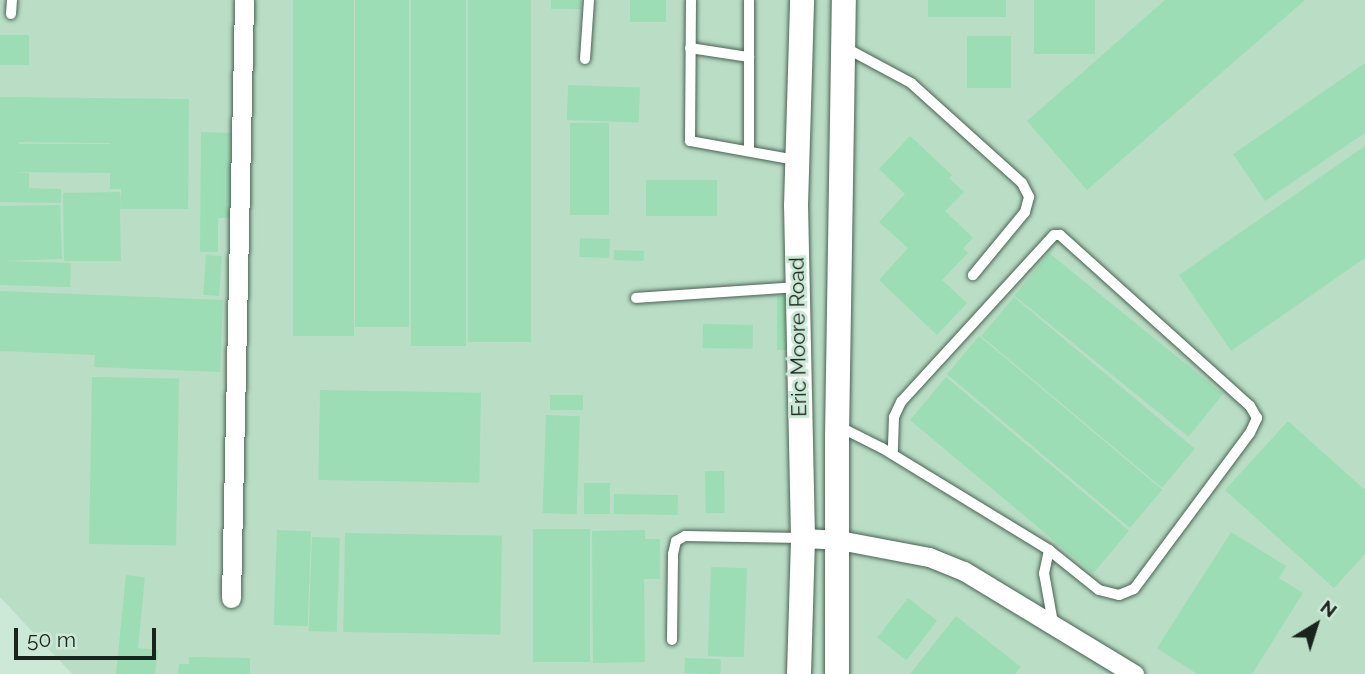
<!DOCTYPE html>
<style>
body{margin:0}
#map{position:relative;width:1365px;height:674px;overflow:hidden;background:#cce8d6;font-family:Raleway,sans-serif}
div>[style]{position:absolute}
.built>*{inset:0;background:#baddc6}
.building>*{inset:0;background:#9dddb5;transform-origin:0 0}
.roads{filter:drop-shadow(0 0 2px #4a6353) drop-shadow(0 0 2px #4a6353)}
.service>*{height:10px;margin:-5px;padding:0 5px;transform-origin:5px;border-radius:5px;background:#fff}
.minor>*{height:19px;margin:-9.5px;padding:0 9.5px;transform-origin:9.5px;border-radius:9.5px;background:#fff}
.tertiary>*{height:24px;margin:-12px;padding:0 12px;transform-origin:12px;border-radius:12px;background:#fff}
span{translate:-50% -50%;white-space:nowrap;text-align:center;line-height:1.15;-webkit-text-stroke:6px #cce8d6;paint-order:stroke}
.street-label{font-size:21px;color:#1a241d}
.north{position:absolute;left:1281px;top:590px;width:70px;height:70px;-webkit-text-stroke:5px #cce8d6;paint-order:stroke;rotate:38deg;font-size:19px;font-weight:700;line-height:28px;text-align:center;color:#1a241d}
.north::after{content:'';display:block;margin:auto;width:24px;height:32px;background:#1a241d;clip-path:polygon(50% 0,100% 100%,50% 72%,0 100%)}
.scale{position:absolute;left:14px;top:628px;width:142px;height:32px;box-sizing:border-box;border:4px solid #1a241d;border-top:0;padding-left:9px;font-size:21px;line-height:24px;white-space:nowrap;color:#1a241d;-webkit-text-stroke:5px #cce8d6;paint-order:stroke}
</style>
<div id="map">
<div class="built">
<i style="clip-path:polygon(0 0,1365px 0,1365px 674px,72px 674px,0 597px)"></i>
</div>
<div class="building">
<i style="left:293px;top:0;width:61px;height:336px"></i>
<i style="left:355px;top:0;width:54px;height:327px"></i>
<i style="left:411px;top:0;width:55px;height:346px"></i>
<i style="left:468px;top:0;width:63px;height:342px"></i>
<i style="left:551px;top:0;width:30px;height:9px"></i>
<i style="left:630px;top:0;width:36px;height:22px"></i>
<i style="left:928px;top:0;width:78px;height:17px"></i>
<i style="left:1034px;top:0;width:61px;height:54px"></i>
<i style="clip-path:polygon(1165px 0,1305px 0,1087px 190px,1027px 121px)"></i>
<i style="left:0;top:35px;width:29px;height:30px"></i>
<i style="left:967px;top:36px;width:44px;height:52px"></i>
<i style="clip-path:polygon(1365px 63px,1365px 133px,1265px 201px,1233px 154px)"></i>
<i style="left:568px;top:85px;width:72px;height:35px;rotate:2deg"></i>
<i style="clip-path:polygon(evenodd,0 97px,189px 99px,188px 209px,120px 209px,121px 261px,64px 261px,63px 193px,120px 192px,121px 205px,121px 189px,110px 189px,110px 173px,14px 172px,29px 173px,29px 188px,61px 189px,61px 203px,0 202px,0 97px,19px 142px,110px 143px,110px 144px,19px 144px,19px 142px)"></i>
<i style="left:570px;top:123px;width:39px;height:92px"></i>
<i style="clip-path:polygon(201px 132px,231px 133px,231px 218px,218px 218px,218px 252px,200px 252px)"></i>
<i style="clip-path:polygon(910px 136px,952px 175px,949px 178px,964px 192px,945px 211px,973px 238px,963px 248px,968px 253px,942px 280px,967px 303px,937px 335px,879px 280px,908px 248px,879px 222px,905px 194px,879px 169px)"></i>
<i style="clip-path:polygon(1365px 146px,1365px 258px,1231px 351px,1179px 275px)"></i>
<i style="left:646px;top:180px;width:71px;height:36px"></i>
<i style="clip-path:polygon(60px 205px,62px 259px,4px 261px,71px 263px,70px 287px,0 285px,0 206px)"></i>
<i style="left:580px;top:238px;width:30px;height:19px;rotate:2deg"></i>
<i style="left:614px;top:250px;width:30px;height:10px;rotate:2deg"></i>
<i style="left:1049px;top:253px;width:224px;height:55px;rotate:39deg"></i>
<i style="left:206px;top:255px;width:16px;height:40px;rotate:4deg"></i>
<i style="clip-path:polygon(0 291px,223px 300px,220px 372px,94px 367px,95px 355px,0 351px)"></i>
<i style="left:777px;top:296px;width:14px;height:54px"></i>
<i style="left:1014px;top:297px;width:236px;height:51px;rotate:40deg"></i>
<i style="left:703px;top:324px;width:50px;height:24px;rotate:1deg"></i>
<i style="left:979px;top:336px;width:239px;height:50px;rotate:40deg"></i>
<i style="left:92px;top:377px;width:87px;height:167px;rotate:1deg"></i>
<i style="left:946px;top:377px;width:239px;height:56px;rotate:40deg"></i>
<i style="left:320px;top:390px;width:161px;height:90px;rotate:1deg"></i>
<i style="left:550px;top:395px;width:33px;height:15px"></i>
<i style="left:546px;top:415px;width:34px;height:98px;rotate:2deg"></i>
<i style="clip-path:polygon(1288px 421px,1365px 490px,1365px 554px,1334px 588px,1225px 490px)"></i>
<i style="left:724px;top:471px;width:42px;height:19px;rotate:89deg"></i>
<i style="left:584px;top:483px;width:26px;height:31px"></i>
<i style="left:614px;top:494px;width:64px;height:20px;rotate:1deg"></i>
<i style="left:533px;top:529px;width:57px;height:133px"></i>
<i style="left:277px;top:530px;width:34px;height:95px;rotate:2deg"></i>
<i style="clip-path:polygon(645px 530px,645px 539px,660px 539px,660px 579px,644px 579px,645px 662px,593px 663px,592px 531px)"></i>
<i style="clip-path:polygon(1231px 532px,1286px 566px,1279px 578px,1303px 593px,1252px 674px,1197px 674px,1157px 648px)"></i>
<i style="left:345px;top:533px;width:157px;height:99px;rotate:1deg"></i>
<i style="left:312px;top:537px;width:28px;height:94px;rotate:2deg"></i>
<i style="left:711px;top:567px;width:36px;height:89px;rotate:2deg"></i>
<i style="clip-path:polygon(126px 575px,145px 577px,138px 648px,158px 650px,155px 674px,116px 674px)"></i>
<i style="left:908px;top:598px;width:37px;height:50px;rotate:38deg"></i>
<i style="clip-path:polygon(956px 616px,1021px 667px,1015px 674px,910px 674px)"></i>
<i style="clip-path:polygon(189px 657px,250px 658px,250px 674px,178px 674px,179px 664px,189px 664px)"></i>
<i style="left:685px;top:658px;width:36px;height:15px;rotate:2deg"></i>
</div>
<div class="roads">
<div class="service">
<i style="left:691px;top:0;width:141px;rotate:90.4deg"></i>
<i style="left:690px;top:141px;width:108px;rotate:10.2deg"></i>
<i style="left:749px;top:0;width:151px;rotate:90deg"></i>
<i style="left:11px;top:14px;width:14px;rotate:-86deg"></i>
<i style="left:690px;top:48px;width:60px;rotate:8.7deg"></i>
<i style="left:846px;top:48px;width:74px;rotate:28.3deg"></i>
<i style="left:911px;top:83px;width:149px;rotate:42deg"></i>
<i style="left:1022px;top:183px;width:16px;rotate:63deg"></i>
<i style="left:1029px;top:197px;width:16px;rotate:105deg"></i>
<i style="left:1025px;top:212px;width:82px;rotate:129.5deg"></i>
<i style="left:585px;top:59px;width:59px;rotate:-86.1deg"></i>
<i style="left:636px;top:298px;width:161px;rotate:-3.9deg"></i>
<i style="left:838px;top:426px;width:49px;rotate:26.6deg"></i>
<i style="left:882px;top:448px;width:196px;rotate:31.4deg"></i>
<i style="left:1049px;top:550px;width:64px;rotate:38.7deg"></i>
<i style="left:1099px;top:590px;width:21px;rotate:14deg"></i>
<i style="left:1119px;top:595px;width:16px;rotate:-22deg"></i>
<i style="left:1134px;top:589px;width:194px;rotate:-53.4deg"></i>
<i style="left:1250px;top:433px;width:17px;rotate:-65deg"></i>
<i style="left:1257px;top:418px;width:14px;rotate:-120deg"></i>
<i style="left:1250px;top:406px;width:256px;rotate:-138deg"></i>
<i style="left:1060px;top:235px;width:6px;rotate:180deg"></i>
<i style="left:1054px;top:235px;width:226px;rotate:132.5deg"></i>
<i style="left:901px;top:402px;width:17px;rotate:115deg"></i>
<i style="left:894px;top:417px;width:37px;rotate:92deg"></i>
<i style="left:1049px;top:550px;width:24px;rotate:102deg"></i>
<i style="left:1044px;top:573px;width:51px;rotate:79.8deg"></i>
<i style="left:672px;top:640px;width:86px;rotate:-89.3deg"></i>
<i style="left:673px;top:554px;width:13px;rotate:-77deg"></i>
<i style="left:676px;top:541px;width:10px;rotate:-29deg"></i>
<i style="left:685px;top:536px;width:117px;rotate:1deg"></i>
</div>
<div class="minor">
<i style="left:803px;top:538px;width:36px;rotate:3deg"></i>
<i style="left:839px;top:540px;width:92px;rotate:10.7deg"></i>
<i style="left:929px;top:557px;width:38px;rotate:22deg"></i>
<i style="left:964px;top:571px;width:199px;rotate:31.2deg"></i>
<i style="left:231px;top:598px;width:598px;rotate:-88.75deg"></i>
</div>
<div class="tertiary">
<i style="left:799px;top:674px;width:136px;rotate:-88.3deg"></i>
<i style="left:803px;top:538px;width:332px;rotate:-91.2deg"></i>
<i style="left:796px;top:206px;width:206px;rotate:-88.3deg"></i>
<i style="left:837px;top:674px;width:237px;rotate:-90deg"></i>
<i style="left:837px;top:437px;width:437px;rotate:-89.1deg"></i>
</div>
</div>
<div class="street-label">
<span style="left:798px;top:337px;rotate:-91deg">Eric Moore Road</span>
</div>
<div class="north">N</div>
<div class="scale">50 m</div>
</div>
